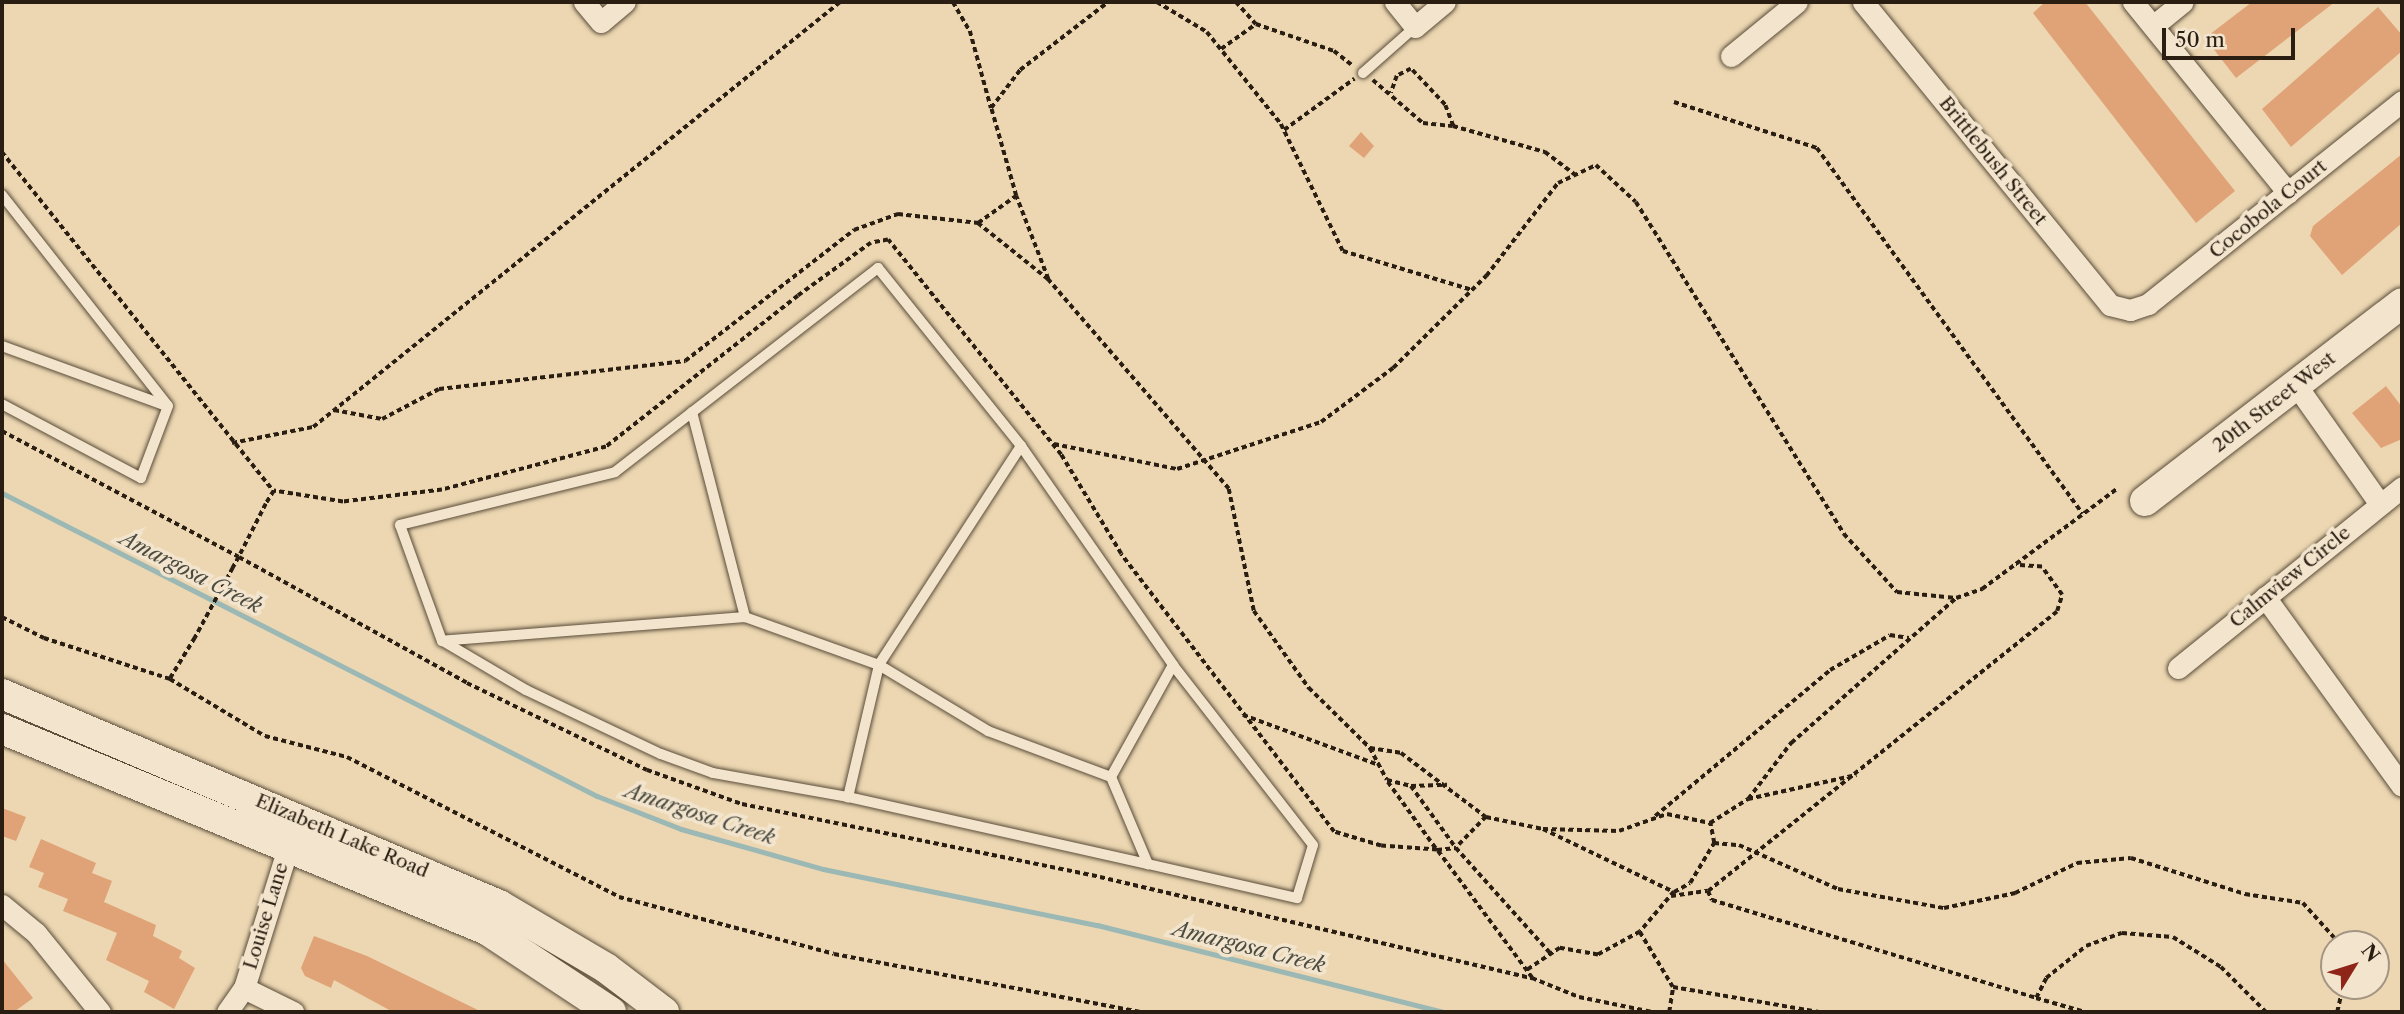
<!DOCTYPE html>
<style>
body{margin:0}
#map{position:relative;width:2404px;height:1014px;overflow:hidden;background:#ecd7b2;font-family:"Libre Caslon Text",serif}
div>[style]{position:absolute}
.stream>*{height:5px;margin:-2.5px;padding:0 2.5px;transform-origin:2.5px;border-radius:2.5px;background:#9bb8b4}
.building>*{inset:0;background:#e0a377}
.path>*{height:3.5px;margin-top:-1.75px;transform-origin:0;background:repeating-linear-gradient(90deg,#2a1e12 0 5px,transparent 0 8.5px)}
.roads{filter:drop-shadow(0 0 2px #5a4c3a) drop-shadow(0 0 2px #5a4c3a)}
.lane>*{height:10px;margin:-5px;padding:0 5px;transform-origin:5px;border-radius:5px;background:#f3e5cd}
.street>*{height:21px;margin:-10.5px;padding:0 10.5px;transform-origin:10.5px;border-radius:10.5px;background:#f3e5cd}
.secondary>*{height:30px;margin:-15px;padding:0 15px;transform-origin:15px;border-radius:15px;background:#f3e5cd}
span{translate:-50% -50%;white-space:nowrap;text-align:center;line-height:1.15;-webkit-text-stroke:7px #f3e5cd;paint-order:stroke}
.street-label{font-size:19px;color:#2a1e12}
.water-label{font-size:21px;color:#4c4c43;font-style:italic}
.frame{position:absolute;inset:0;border:4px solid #2a1e12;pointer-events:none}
.north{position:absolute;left:2320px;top:930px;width:70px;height:70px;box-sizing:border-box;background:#f3e5cd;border:2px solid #a39582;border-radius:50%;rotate:52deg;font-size:19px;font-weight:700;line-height:28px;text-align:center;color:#2a1e12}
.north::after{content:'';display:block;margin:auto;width:24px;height:32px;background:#8f2418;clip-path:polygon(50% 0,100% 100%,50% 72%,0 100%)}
.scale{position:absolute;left:2162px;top:28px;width:133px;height:32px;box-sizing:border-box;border:4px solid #2a1e12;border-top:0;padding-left:9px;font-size:21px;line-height:24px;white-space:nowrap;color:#2a1e12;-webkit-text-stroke:5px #f3e5cd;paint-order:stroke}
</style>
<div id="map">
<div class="stream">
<i style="left:2px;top:493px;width:668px;rotate:26.99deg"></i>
<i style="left:597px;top:796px;width:90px;rotate:21.4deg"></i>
<i style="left:681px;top:829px;width:148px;rotate:15.7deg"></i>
<i style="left:823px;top:869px;width:280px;rotate:11.6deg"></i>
<i style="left:1097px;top:925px;width:358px;rotate:14.1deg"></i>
</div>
<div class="building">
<i style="clip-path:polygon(2045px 2px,2085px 2px,2235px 191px,2196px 223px,2033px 13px)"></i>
<i style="clip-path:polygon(2252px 2px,2335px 2px,2236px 78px,2205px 38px)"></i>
<i style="clip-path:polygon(2378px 7px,2402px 35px,2402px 51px,2291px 147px,2262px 109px)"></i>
<i style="clip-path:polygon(1361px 132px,1374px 146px,1364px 158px,1349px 146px)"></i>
<i style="clip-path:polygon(2402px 154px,2402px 223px,2342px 275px,2310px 236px,2313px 226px)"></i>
<i style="clip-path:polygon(2386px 386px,2402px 407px,2402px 439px,2381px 448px,2352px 413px)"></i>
<i style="clip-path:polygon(2px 808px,26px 817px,16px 841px,2px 836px)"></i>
<i style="clip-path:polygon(41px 839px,96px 863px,92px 873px,112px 881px,104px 902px,156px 925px,153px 936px,182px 951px,179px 958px,195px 968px,174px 1009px,144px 992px,149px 981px,106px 960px,117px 933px,63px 911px,68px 899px,38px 887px,44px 873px,29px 867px)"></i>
<i style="clip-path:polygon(314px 936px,367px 956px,482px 1012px,393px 1012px,334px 980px,331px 988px,305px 976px,301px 968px)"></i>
<i style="clip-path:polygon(2px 959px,33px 998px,14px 1012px,2px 1012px)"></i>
</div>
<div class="path">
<i style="left:953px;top:2px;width:34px;rotate:60deg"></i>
<i style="left:970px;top:31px;width:80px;rotate:74.7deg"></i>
<i style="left:991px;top:108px;width:48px;rotate:-52.7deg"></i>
<i style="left:1020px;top:70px;width:111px;rotate:-37.7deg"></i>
<i style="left:1157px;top:2px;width:58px;rotate:31deg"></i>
<i style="left:1207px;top:32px;width:118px;rotate:51.2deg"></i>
<i style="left:1281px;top:124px;width:141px;rotate:64deg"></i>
<i style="left:1343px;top:251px;width:135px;rotate:16.8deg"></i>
<i style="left:1236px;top:2px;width:30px;rotate:48deg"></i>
<i style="left:1256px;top:24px;width:83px;rotate:19.1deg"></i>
<i style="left:1334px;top:51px;width:23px;rotate:38deg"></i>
<i style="left:1221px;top:49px;width:43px;rotate:-35.5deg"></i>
<i style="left:1373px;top:80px;width:66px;rotate:40.7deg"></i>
<i style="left:1423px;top:123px;width:30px;rotate:6deg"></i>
<i style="left:1453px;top:126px;width:22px;rotate:-111deg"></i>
<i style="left:1445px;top:105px;width:50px;rotate:-133.4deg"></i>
<i style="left:1411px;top:69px;width:16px;rotate:153deg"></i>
<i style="left:1397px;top:76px;width:18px;rotate:109deg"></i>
<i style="left:1674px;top:102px;width:150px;rotate:17.8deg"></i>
<i style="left:1817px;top:148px;width:452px;rotate:54deg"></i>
<i style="left:1453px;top:126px;width:96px;rotate:15.8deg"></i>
<i style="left:1545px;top:152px;width:39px;rotate:37deg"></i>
<i style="left:1284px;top:130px;width:87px;rotate:-36.1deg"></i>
<i style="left:2px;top:152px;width:435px;rotate:51.3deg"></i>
<i style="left:978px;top:223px;width:90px;rotate:38.7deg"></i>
<i style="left:1048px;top:279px;width:89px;rotate:-111.1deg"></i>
<i style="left:1048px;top:279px;width:277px;rotate:49.2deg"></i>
<i style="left:1229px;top:489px;width:125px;rotate:78.4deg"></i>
<i style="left:1254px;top:611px;width:95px;rotate:54.5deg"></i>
<i style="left:1309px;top:688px;width:86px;rotate:44.5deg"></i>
<i style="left:1370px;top:748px;width:31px;rotate:9deg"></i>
<i style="left:1401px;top:753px;width:106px;rotate:37deg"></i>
<i style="left:1486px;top:817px;width:58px;rotate:11.9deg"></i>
<i style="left:1543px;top:829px;width:145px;rotate:25.7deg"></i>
<i style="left:1674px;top:892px;width:52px;rotate:130.4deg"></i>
<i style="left:1640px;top:932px;width:48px;rotate:151.3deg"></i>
<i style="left:1598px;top:955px;width:39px;rotate:-170deg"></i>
<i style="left:1560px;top:948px;width:40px;rotate:146deg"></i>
<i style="left:334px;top:410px;width:49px;rotate:10.6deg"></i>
<i style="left:382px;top:419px;width:64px;rotate:-27.8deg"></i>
<i style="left:439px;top:389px;width:248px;rotate:-6.5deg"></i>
<i style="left:685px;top:361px;width:214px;rotate:-37.8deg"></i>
<i style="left:854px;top:230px;width:47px;rotate:-20deg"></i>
<i style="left:898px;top:214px;width:81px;rotate:6.4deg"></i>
<i style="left:978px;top:223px;width:47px;rotate:-35.4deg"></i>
<i style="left:1016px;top:196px;width:91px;rotate:-105.9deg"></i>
<i style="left:2px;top:431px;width:268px;rotate:28deg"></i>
<i style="left:239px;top:557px;width:260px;rotate:28.9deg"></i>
<i style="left:467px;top:683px;width:200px;rotate:25.8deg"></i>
<i style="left:647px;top:770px;width:101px;rotate:19.7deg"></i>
<i style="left:742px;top:804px;width:365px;rotate:11.5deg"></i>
<i style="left:1100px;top:877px;width:444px;rotate:13.2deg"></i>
<i style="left:1532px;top:978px;width:159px;rotate:-126.6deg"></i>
<i style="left:1437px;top:850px;width:56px;rotate:-175.9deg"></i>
<i style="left:1381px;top:846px;width:49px;rotate:-163.4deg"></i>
<i style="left:1334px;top:832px;width:350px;rotate:-127.5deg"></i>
<i style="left:1121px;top:554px;width:116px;rotate:-121.2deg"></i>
<i style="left:1061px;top:455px;width:276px;rotate:-128.8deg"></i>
<i style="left:888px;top:240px;width:17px;rotate:170deg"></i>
<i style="left:871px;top:243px;width:90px;rotate:144deg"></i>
<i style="left:798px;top:296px;width:244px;rotate:141.8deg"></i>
<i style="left:606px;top:447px;width:170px;rotate:165.3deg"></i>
<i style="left:442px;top:490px;width:100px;rotate:173.1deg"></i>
<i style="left:343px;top:502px;width:70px;rotate:-170.9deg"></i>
<i style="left:274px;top:491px;width:15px;rotate:122deg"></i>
<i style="left:266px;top:504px;width:59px;rotate:117deg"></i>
<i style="left:239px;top:557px;width:13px;rotate:119deg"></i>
<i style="left:233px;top:568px;width:80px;rotate:118.5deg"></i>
<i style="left:195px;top:638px;width:48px;rotate:121.4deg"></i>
<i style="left:232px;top:443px;width:83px;rotate:-11.2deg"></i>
<i style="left:313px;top:427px;width:677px;rotate:-38.88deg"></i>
<i style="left:1054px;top:444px;width:126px;rotate:11.5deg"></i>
<i style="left:1177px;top:469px;width:151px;rotate:-18.1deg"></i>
<i style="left:1321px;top:422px;width:90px;rotate:-36.9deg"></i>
<i style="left:1393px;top:368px;width:131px;rotate:-44.7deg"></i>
<i style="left:1486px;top:276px;width:118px;rotate:-52.3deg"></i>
<i style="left:1558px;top:183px;width:42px;rotate:-25.3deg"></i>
<i style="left:1596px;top:165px;width:54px;rotate:42.8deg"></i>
<i style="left:1636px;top:202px;width:392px;rotate:57.9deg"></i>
<i style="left:1844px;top:534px;width:79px;rotate:47.6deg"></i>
<i style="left:1897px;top:592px;width:59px;rotate:5.8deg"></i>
<i style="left:1956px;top:598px;width:28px;rotate:-19deg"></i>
<i style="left:1982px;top:589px;width:169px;rotate:-36.6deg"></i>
<i style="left:2px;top:617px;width:47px;rotate:26.6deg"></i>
<i style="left:44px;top:638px;width:133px;rotate:18deg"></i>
<i style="left:170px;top:679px;width:111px;rotate:31deg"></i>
<i style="left:265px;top:736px;width:85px;rotate:14.4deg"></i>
<i style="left:347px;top:757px;width:306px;rotate:27.2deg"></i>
<i style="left:619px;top:897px;width:222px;rotate:14.8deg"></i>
<i style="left:834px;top:954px;width:312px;rotate:10.7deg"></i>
<i style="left:1243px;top:715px;width:145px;rotate:20.2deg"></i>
<i style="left:1370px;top:748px;width:36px;rotate:62deg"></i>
<i style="left:1387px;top:780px;width:25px;rotate:14deg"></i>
<i style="left:1411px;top:786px;width:77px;rotate:54deg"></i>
<i style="left:1388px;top:782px;width:84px;rotate:54.2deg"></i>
<i style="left:1437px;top:850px;width:19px;rotate:-6deg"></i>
<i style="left:1411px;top:786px;width:36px;rotate:-2deg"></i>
<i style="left:1748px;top:799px;width:111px;rotate:-12.5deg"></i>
<i style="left:1655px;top:816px;width:228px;rotate:-39.8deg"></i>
<i style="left:1830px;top:670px;width:69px;rotate:-30.3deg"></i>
<i style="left:1890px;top:635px;width:19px;rotate:9deg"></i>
<i style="left:1486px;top:817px;width:43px;rotate:134.1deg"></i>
<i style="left:1456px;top:848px;width:142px;rotate:48.1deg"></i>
<i style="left:1543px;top:829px;width:76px;rotate:1.5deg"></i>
<i style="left:1619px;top:831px;width:51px;rotate:-19.5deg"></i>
<i style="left:1667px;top:814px;width:44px;rotate:11.8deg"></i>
<i style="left:1710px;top:823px;width:45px;rotate:-32.3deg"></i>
<i style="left:1748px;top:799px;width:71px;rotate:-52.5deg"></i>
<i style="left:1791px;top:743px;width:220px;rotate:-41.3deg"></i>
<i style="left:1714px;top:843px;width:25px;rotate:5deg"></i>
<i style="left:1739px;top:845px;width:108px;rotate:24deg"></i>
<i style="left:1838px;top:889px;width:108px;rotate:10.2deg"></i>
<i style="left:1944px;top:908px;width:73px;rotate:-11.9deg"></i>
<i style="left:2015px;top:893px;width:69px;rotate:-25.8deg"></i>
<i style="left:2077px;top:863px;width:54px;rotate:-5.3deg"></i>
<i style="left:2131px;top:858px;width:120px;rotate:17.5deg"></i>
<i style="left:2245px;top:894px;width:59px;rotate:8.8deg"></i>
<i style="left:2303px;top:903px;width:55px;rotate:47.9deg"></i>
<i style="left:1708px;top:891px;width:10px;rotate:66deg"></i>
<i style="left:1712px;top:900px;width:338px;rotate:16.8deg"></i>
<i style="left:2036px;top:998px;width:22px;rotate:-63deg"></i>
<i style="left:2046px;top:978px;width:51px;rotate:-38.7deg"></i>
<i style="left:2086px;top:946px;width:38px;rotate:-20deg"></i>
<i style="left:2122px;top:933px;width:51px;rotate:4.5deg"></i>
<i style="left:2173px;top:937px;width:57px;rotate:32deg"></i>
<i style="left:2221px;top:967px;width:64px;rotate:45deg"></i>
<i style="left:1674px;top:892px;width:18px;rotate:-29deg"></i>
<i style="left:1690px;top:883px;width:47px;rotate:-59deg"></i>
<i style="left:1714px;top:843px;width:20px;rotate:-101deg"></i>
<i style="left:1671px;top:896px;width:37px;rotate:-8deg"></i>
<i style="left:1708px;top:891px;width:447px;rotate:-38.7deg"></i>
<i style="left:2057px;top:611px;width:17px;rotate:-73deg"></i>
<i style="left:2062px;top:595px;width:34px;rotate:-126deg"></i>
<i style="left:2042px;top:567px;width:26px;rotate:-176deg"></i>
<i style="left:1640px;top:932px;width:64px;rotate:59deg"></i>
<i style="left:1532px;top:978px;width:51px;rotate:22deg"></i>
<i style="left:1579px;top:997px;width:76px;rotate:11.5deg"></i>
<i style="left:2036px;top:998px;width:51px;rotate:15.9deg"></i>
<i style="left:1669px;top:1012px;width:25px;rotate:-81deg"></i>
<i style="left:1673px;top:987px;width:148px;rotate:9.7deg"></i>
<i style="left:2337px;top:1012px;width:27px;rotate:-77deg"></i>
</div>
<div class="roads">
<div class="lane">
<i style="left:1363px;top:73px;width:69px;rotate:-41.5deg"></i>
<i style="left:2px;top:195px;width:268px;rotate:51.8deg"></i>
<i style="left:168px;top:406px;width:77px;rotate:110.6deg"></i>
<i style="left:141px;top:478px;width:157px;rotate:-152deg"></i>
<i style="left:2px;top:346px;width:176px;rotate:20deg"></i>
<i style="left:692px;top:412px;width:212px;rotate:75.5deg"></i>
<i style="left:1021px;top:446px;width:261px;rotate:123deg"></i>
<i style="left:879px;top:665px;width:136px;rotate:103.2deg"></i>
<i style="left:848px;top:797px;width:307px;rotate:12.6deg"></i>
<i style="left:1148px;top:864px;width:153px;rotate:12.9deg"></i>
<i style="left:1297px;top:898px;width:55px;rotate:-73.2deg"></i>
<i style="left:1313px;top:845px;width:228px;rotate:-127.9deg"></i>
<i style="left:1173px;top:665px;width:128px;rotate:119deg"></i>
<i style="left:1111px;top:777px;width:95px;rotate:67deg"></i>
<i style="left:443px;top:641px;width:96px;rotate:30.6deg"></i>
<i style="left:526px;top:690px;width:149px;rotate:25.4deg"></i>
<i style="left:661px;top:754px;width:55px;rotate:20.1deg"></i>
<i style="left:713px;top:773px;width:137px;rotate:10.1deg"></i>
<i style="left:1111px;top:777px;width:131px;rotate:-159.5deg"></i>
<i style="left:988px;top:731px;width:127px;rotate:-148.8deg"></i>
<i style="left:879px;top:665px;width:142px;rotate:-160.3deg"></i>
<i style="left:745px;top:617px;width:304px;rotate:175.5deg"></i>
<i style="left:442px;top:641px;width:123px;rotate:-109.9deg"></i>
<i style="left:400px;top:525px;width:221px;rotate:-13.8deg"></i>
<i style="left:615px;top:472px;width:333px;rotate:-37.8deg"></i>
<i style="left:878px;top:268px;width:228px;rotate:51.2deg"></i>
<i style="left:1021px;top:446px;width:267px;rotate:55.2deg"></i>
</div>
<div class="street">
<i style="left:584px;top:2px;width:26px;rotate:50deg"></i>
<i style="left:601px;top:22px;width:31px;rotate:-40deg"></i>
<i style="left:1395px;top:2px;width:32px;rotate:51deg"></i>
<i style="left:1415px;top:27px;width:39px;rotate:-40deg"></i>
<i style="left:1863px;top:2px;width:391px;rotate:50.8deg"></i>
<i style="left:2110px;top:305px;width:21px;rotate:14deg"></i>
<i style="left:2130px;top:310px;width:19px;rotate:-18deg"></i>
<i style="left:2148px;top:304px;width:325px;rotate:-38.6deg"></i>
<i style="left:2133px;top:2px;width:246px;rotate:50.9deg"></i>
<i style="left:2153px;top:26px;width:38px;rotate:-39deg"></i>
<i style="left:1731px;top:56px;width:85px;rotate:-39.3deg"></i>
<i style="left:2296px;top:385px;width:146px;rotate:54.8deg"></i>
<i style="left:2265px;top:597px;width:233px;rotate:54.1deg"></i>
<i style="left:2178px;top:668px;width:288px;rotate:-38.9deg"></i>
<i style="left:2px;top:905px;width:44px;rotate:39.5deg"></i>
<i style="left:36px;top:933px;width:102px;rotate:51deg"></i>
<i style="left:244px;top:988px;width:55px;rotate:26.1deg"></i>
<i style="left:227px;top:1012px;width:29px;rotate:-55deg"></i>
<i style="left:244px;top:988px;width:160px;rotate:-72.6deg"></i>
</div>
<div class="secondary">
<i style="left:2145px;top:501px;width:324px;rotate:-37.6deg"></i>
<i style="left:2px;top:694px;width:540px;rotate:23deg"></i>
<i style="left:499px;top:905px;width:124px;rotate:30.5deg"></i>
<i style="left:606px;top:968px;width:73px;rotate:37.2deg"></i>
<i style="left:2px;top:729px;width:525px;rotate:22.51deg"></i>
<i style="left:487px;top:930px;width:149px;rotate:33.5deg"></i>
</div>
</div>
<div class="street-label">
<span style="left:1993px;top:161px;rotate:51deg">Brittlebush Street</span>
<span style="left:2268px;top:209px;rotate:-39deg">Cocobola Court</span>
<span style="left:2274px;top:402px;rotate:-38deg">20th Street West</span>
<span style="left:2290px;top:577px;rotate:-39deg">Calmview Circle</span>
<span style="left:342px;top:836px;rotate:23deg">Elizabeth Lake Road</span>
<span style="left:266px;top:916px;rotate:-73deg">Louise Lane</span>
</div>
<div class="water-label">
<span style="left:191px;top:572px;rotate:27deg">Amargosa Creek</span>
<span style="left:700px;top:814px;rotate:18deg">Amargosa Creek</span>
<span style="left:1249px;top:947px;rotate:14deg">Amargosa Creek</span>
</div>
<div class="frame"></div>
<div class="north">N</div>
<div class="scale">50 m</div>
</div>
